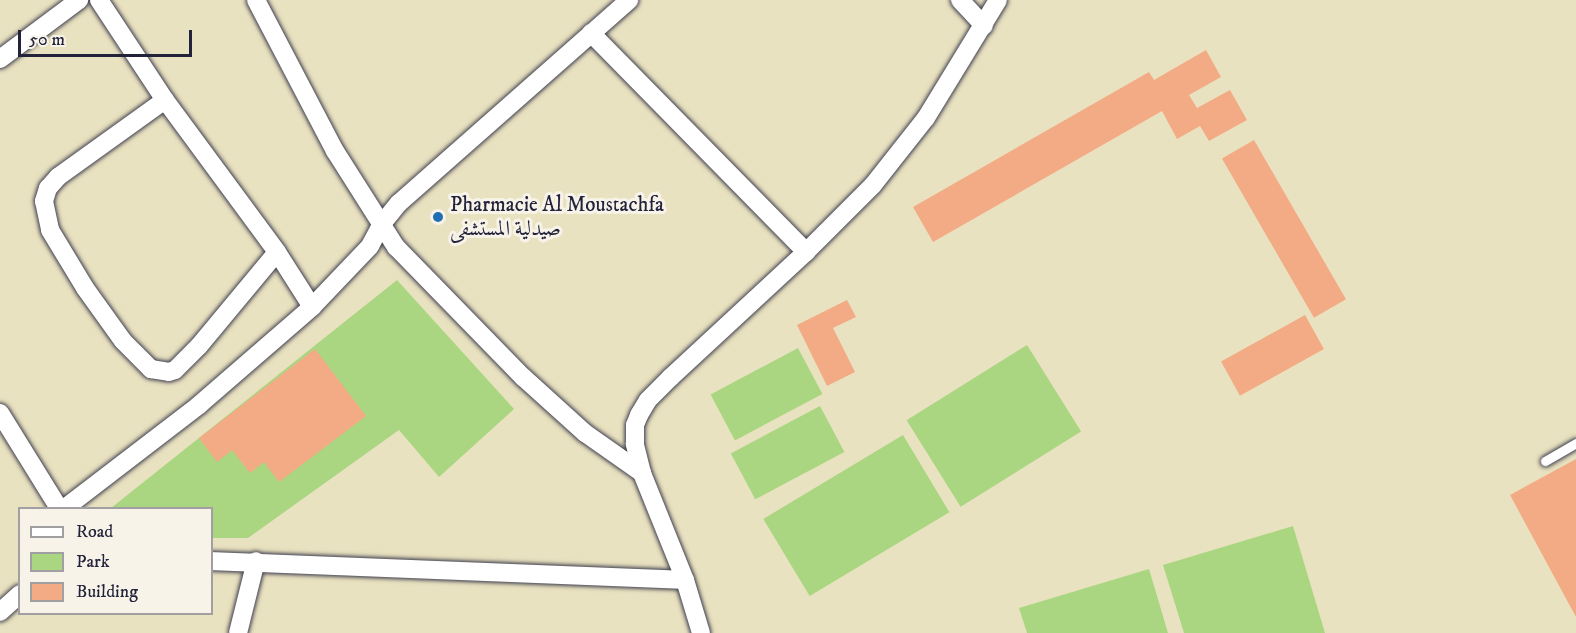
<!DOCTYPE html>
<meta charset="utf-8">
<style>
body{margin:0}
#map{position:relative;width:1576px;height:633px;overflow:hidden;background:#e9e2c0;font-family:"IM FELL DW Pica",Amiri,serif}
div>[style]{position:absolute}
.green>*{inset:0;background:#abd681;transform-origin:0 0}
.building>*{inset:0;background:#f3ab85;transform-origin:0 0}
.roads{filter:drop-shadow(0 0 2px #403f4f) drop-shadow(0 0 2px #403f4f)}
.service>*{height:9px;margin:-4.5px;padding:0 4.5px;transform-origin:4.5px;border-radius:4.5px;background:#fff}
.minor>*{height:18px;margin:-9px;padding:0 9px;transform-origin:9px;border-radius:9px;background:#fff}
.dots>*{width:16px;height:16px;translate:-50% -50%;box-sizing:border-box;border:3px solid #f7f3e8;border-radius:50%}
span{translate:-50% -50%;white-space:nowrap;text-align:center;line-height:1.15;-webkit-text-stroke:6px #f7f3e8;paint-order:stroke}
.poi-label{font-size:21px;color:#22223b}
.left{translate:0 -50%;text-align:left}
.legend{position:absolute;left:18px;top:507px;width:195px;height:108px;box-sizing:border-box;background:#f7f3e8;border:2px solid #a29fa3;margin:0;padding:8px 10px;list-style:none;font-size:18px;color:#22223b}
.legend li{display:flex;align-items:center;gap:12px;height:30px}
.legend b{width:30px;border:2px solid #a29fa3}
.scale{position:absolute;left:18px;top:30px;width:174px;height:27px;box-sizing:border-box;border:3px solid #22223b;border-top:0;padding-left:8px;font-size:18px;line-height:21px;white-space:nowrap;color:#22223b;-webkit-text-stroke:4px #f7f3e8;paint-order:stroke}
</style>
<div id="map">
<div class="green">
<i style="clip-path:polygon(397px 280px,514px 409px,439px 477px,399px 430px,248px 538px,212px 538px,212px 508px,111px 508px)"></i>
<i style="left:1027px;top:345px;width:102px;height:142px;rotate:58deg"></i>
<i style="left:798px;top:348px;width:52px;height:99px;rotate:62deg"></i>
<i style="left:820px;top:406px;width:52px;height:101px;rotate:62deg"></i>
<i style="left:903px;top:435px;width:90px;height:163px;rotate:59deg"></i>
<i style="clip-path:polygon(1293px 526px,1325px 633px,1184px 633px,1163px 565px)"></i>
<i style="clip-path:polygon(1149px 569px,1168px 633px,1027px 633px,1019px 608px)"></i>
</div>
<div class="building">
<i style="clip-path:polygon(1206px 50px,1221px 77px,1189px 95px,1197px 108px,1230px 90px,1247px 120px,1209px 141px,1200px 126px,1177px 139px,1162px 111px,933px 242px,913px 207px,1149px 72px,1154px 80px)"></i>
<i style="left:1254px;top:140px;width:184px;height:37px;rotate:60deg"></i>
<i style="clip-path:polygon(847px 300px,856px 317px,833px 328px,855px 372px,827px 386px,797px 325px)"></i>
<i style="left:1305px;top:315px;width:39px;height:96px;rotate:61deg"></i>
<i style="clip-path:polygon(315px 349px,366px 416px,279px 482px,264px 462px,250px 473px,232px 450px,217px 462px,199px 438px)"></i>
<i style="clip-path:polygon(1576px 459px,1576px 617px,1510px 495px)"></i>
</div>
<div class="roads">
<div class="service">
<i style="left:1545px;top:461px;width:36px;rotate:-30deg"></i>
</div>
<div class="minor">
<i style="left:99px;top:0;width:120px;rotate:56.6deg"></i>
<i style="left:165px;top:100px;width:189px;rotate:53.6deg"></i>
<i style="left:277px;top:252px;width:65px;rotate:57.5deg"></i>
<i style="left:256px;top:0;width:170px;rotate:62.4deg"></i>
<i style="left:335px;top:151px;width:114px;rotate:57.6deg"></i>
<i style="left:396px;top:247px;width:182px;rotate:45.7deg"></i>
<i style="left:523px;top:377px;width:84px;rotate:42.1deg"></i>
<i style="left:585px;top:433px;width:70px;rotate:35.1deg"></i>
<i style="left:960px;top:0;width:35px;rotate:47deg"></i>
<i style="left:591px;top:33px;width:307px;rotate:45.5deg"></i>
<i style="left:0;top:59px;width:99px;rotate:-36.8deg"></i>
<i style="left:165px;top:100px;width:132px;rotate:144.3deg"></i>
<i style="left:58px;top:177px;width:15px;rotate:132deg"></i>
<i style="left:48px;top:188px;width:14px;rotate:107deg"></i>
<i style="left:44px;top:201px;width:30px;rotate:78deg"></i>
<i style="left:50px;top:230px;width:68px;rotate:58.9deg"></i>
<i style="left:85px;top:288px;width:65px;rotate:54.4deg"></i>
<i style="left:123px;top:341px;width:40px;rotate:45deg"></i>
<i style="left:151px;top:369px;width:18px;rotate:9deg"></i>
<i style="left:169px;top:372px;width:6px;rotate:-18deg"></i>
<i style="left:175px;top:370px;width:34px;rotate:-45deg"></i>
<i style="left:199px;top:346px;width:122px;rotate:-50.3deg"></i>
<i style="left:0;top:413px;width:112px;rotate:58.2deg"></i>
<i style="left:65px;top:508px;width:169px;rotate:-37.5deg"></i>
<i style="left:199px;top:405px;width:150px;rotate:-40.9deg"></i>
<i style="left:312px;top:307px;width:84px;rotate:-46.4deg"></i>
<i style="left:370px;top:246px;width:24px;rotate:-62deg"></i>
<i style="left:381px;top:225px;width:28px;rotate:-51deg"></i>
<i style="left:399px;top:203px;width:307px;rotate:-41.4deg"></i>
<i style="left:212px;top:561px;width:473px;rotate:2.3deg"></i>
<i style="left:0;top:612px;width:27px;rotate:-42deg"></i>
<i style="left:238px;top:633px;width:74px;rotate:-76deg"></i>
<i style="left:701px;top:633px;width:55px;rotate:-106.8deg"></i>
<i style="left:685px;top:580px;width:115px;rotate:-111.9deg"></i>
<i style="left:642px;top:473px;width:30px;rotate:-104deg"></i>
<i style="left:635px;top:444px;width:19px;rotate:-90deg"></i>
<i style="left:635px;top:425px;width:11px;rotate:-68deg"></i>
<i style="left:639px;top:415px;width:17px;rotate:-59deg"></i>
<i style="left:648px;top:400px;width:33px;rotate:-45deg"></i>
<i style="left:671px;top:377px;width:184px;rotate:-42.8deg"></i>
<i style="left:806px;top:252px;width:95px;rotate:-45deg"></i>
<i style="left:873px;top:185px;width:85px;rotate:-51.7deg"></i>
<i style="left:926px;top:118px;width:138px;rotate:-58.6deg"></i>
</div>
</div>
<div class="dots">
<i style="left:438px;top:217px;background:#1f6fb2"></i>
</div>
<div class="poi-label">
<span class="left" style="left:450px;top:217px">Pharmacie Al Moustachfa<br>صيدلية المستشفى</span>
</div>
<ul class="legend">
<li><b style="height:8px;background:#fff"></b>Road</li>
<li><b style="height:16px;background:#abd681"></b>Park</li>
<li><b style="height:16px;background:#f3ab85"></b>Building</li>
</ul>
<div class="scale">50 m</div>
</div>
